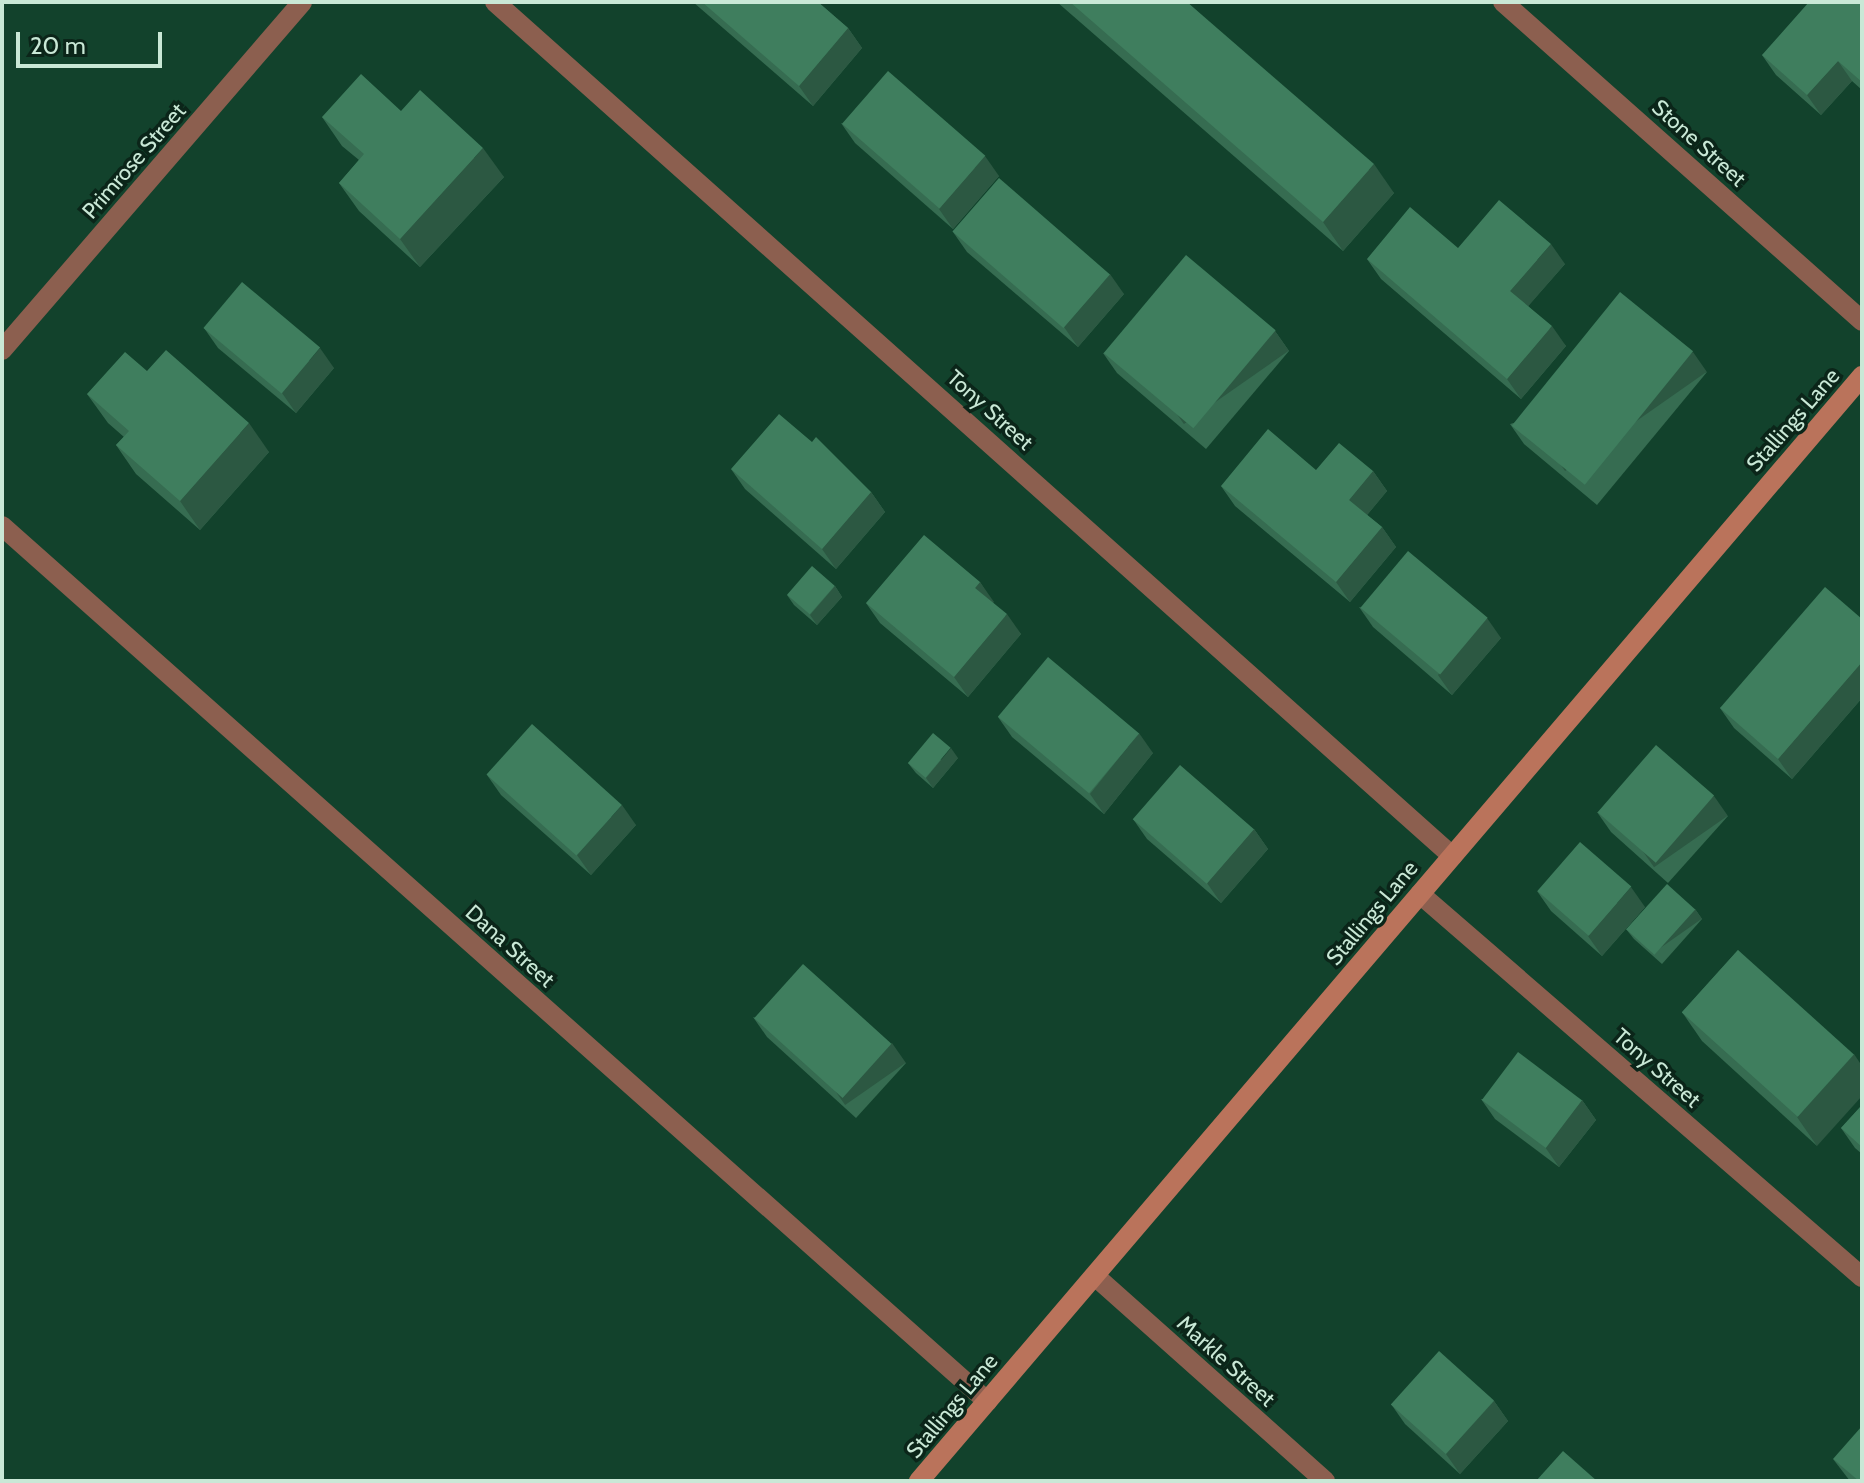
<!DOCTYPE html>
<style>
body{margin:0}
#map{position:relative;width:1864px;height:1483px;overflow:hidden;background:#12422c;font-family:Cabin,sans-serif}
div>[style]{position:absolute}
.street>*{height:20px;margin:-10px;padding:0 10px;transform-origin:10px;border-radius:10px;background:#8c5f4f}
.secondary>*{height:20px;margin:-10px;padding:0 10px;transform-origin:10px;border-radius:10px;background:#ba735b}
.wall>*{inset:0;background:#366c51}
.shaded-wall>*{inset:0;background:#2c5842;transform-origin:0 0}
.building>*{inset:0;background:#3f7e5e;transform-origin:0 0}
span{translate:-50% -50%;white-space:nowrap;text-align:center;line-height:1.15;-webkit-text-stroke:7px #0b2519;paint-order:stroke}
.street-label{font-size:22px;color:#c9e8d6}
.frame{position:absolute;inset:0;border:4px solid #c9e8d6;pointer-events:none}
.scale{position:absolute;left:16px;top:32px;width:146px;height:36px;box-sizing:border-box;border:4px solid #c9e8d6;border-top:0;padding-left:10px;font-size:24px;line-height:28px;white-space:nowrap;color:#c9e8d6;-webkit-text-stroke:6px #0b2519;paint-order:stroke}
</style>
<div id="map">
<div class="street">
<i style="left:495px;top:2px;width:1283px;rotate:41.74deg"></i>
<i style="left:1503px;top:2px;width:480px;rotate:41.6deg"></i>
<i style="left:2px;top:350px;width:459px;rotate:-49.2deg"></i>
<i style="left:2px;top:526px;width:1318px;rotate:41.62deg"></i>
<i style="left:1420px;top:894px;width:585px;rotate:40.91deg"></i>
<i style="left:1095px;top:1276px;width:308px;rotate:41.7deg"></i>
</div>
<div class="secondary">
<i style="left:919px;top:1481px;width:1453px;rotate:-49.52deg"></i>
</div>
<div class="wall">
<i style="clip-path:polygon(693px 2px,818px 2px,848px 28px,862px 48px,813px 106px)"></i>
<i style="clip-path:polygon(1057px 2px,1187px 2px,1394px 193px,1343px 251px)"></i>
<i style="clip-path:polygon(1862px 2px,1862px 90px,1852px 81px,1821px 115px,1776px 75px,1762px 55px)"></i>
<i style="clip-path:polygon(401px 111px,504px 177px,420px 267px,359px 211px,339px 183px,359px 160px,342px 146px,322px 117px)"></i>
<i style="clip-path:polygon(841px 123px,999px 176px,953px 229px,855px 143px)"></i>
<i style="clip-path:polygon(953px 232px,1124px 294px,1078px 347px,967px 252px)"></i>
<i style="clip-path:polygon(1458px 248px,1565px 264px,1528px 306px,1566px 346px,1521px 399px,1381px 279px,1367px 259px)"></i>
<i style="clip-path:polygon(204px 328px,334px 368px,296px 413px,218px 348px)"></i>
<i style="clip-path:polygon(1275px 331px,1289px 351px,1206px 449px,1117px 373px,1103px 353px)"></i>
<i style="clip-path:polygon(147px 371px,269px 452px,200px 530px,136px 474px,116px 445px,124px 437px,108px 423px,87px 394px)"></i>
<i style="clip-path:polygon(1707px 372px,1597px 505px,1524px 444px,1510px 424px)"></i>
<i style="clip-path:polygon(731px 469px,871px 492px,885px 512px,836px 569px,745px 489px)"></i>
<i style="clip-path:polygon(1316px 470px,1373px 471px,1387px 491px,1367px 515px,1382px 527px,1396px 547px,1350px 602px,1235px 506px,1221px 486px)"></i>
<i style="clip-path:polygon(980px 582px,993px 603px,1021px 634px,968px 697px,880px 623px,866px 603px)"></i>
<i style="clip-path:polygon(835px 586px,842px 597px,817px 625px,794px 605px,787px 595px)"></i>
<i style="clip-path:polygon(1359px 607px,1501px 638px,1452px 695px,1373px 627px)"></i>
<i style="clip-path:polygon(1862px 619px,1862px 698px,1792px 779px,1734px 728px,1720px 708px)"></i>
<i style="clip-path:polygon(998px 717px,1153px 753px,1104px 814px,1012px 737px)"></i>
<i style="clip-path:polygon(958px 758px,933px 788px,916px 773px,908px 763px)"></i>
<i style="clip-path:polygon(487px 775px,636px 825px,591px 875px,501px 795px)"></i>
<i style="clip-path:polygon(1597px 812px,1728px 816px,1668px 883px,1611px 832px)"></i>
<i style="clip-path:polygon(1133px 819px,1254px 829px,1268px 849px,1221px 903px,1147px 839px)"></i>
<i style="clip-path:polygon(1537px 891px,1645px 907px,1602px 956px,1551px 911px)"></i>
<i style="clip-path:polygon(1695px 909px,1702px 919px,1662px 964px,1634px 939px,1626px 929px)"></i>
<i style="clip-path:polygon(1738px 950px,1817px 1146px,1702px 1041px,1682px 1012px)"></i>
<i style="clip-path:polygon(753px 1017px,906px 1063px,856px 1118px,767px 1037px)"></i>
<i style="clip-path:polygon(1481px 1099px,1582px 1100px,1596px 1120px,1559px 1167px,1495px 1119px)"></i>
<i style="clip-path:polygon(1862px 1105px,1862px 1154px,1855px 1148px,1841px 1128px)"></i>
<i style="clip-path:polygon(1494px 1401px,1508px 1421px,1460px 1474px,1405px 1424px,1391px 1404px)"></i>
<i style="clip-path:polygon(1833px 1459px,1862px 1481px,1850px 1481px)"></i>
</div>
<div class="shaded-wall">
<i style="clip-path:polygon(848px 28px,862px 48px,813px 106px,799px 86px)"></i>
<i style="clip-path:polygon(1838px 61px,1852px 81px,1821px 115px,1807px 95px)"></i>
<i style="clip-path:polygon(483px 148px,504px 177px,420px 267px,400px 239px)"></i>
<i style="clip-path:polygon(985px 156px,999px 176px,953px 229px,939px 209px)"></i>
<i style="clip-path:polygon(1374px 164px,1394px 193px,1343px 251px,1323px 222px)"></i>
<i style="clip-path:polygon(1551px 244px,1565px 264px,1524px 311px,1510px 291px)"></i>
<i style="clip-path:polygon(1110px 274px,1124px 294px,1078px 347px,1064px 327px)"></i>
<i style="clip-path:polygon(1552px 326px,1566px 346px,1521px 399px,1507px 379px)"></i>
<i style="left:1275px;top:331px;width:24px;height:128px;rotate:55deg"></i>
<i style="clip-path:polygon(320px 348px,334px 368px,296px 413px,282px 393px)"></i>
<i style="left:1693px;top:352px;width:24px;height:173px;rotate:55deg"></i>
<i style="clip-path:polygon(249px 423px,269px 452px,200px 530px,180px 501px)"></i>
<i style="clip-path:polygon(1373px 471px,1387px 491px,1363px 520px,1349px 500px)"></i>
<i style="clip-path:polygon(871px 492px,885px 512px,836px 569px,822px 549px)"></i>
<i style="clip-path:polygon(1382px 527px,1396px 547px,1350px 602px,1336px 582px)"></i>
<i style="clip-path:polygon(980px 582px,994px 602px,989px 608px,975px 588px)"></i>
<i style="clip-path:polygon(835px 586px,842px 597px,817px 625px,810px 615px)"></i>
<i style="clip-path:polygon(1007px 614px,1021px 634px,968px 697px,954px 677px)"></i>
<i style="clip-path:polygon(1487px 618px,1501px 638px,1452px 695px,1438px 675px)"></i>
<i style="clip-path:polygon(1862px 662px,1862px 698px,1792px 779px,1778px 759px)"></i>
<i style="clip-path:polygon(1139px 733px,1153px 753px,1104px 814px,1090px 794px)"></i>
<i style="clip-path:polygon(951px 748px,958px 758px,933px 788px,926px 778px)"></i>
<i style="left:1714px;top:796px;width:24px;height:90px;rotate:55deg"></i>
<i style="clip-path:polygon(622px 805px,636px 825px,591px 875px,577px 855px)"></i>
<i style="clip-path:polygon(1254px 829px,1268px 849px,1221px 903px,1207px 883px)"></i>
<i style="clip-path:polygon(1631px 887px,1645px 907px,1602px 956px,1588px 936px)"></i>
<i style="left:1695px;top:909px;width:12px;height:60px;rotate:55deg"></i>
<i style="left:892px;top:1043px;width:24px;height:74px;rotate:55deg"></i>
<i style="clip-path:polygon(1854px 1054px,1862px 1066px,1862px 1096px,1817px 1146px,1797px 1117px)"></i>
<i style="clip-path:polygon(1582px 1100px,1596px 1120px,1559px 1167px,1545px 1147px)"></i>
<i style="clip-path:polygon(1494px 1401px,1508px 1421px,1460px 1474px,1446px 1454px)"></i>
</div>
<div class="building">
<i style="clip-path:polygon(702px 2px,818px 2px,848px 28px,799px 86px)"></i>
<i style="clip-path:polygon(1070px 2px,1187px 2px,1374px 164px,1323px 222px)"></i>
<i style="clip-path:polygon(1809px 2px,1862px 2px,1862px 82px,1838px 61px,1807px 95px,1762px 55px)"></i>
<i style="left:888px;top:71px;width:129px;height:70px;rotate:41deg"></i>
<i style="clip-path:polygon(361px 74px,401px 111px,420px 90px,483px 148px,400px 239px,339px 183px,364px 154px,322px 117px)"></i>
<i style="left:999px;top:178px;width:147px;height:71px;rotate:41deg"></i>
<i style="clip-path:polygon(1499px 200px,1551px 244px,1510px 291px,1552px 326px,1507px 379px,1367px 259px,1410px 207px,1458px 248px)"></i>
<i style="left:1186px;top:255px;width:117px;height:128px;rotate:40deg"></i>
<i style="left:242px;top:282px;width:102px;height:60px;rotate:40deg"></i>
<i style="left:1620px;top:292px;width:94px;height:172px;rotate:39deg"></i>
<i style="clip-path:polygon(166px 350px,249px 423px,180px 501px,116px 445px,129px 431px,87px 394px,125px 352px,147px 371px)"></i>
<i style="clip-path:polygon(779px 414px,812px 442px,816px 437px,871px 492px,822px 549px,731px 469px)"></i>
<i style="clip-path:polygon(1268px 429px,1316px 470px,1339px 443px,1373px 471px,1349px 500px,1382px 527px,1336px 582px,1221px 486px)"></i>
<i style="clip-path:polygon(924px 535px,980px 582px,975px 588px,1007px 614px,954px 677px,866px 603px)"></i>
<i style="left:1408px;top:551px;width:104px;height:74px;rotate:40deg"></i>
<i style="left:812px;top:566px;width:30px;height:38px;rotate:41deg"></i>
<i style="clip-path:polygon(1825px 587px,1862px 619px,1862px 662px,1778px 759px,1720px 708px)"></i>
<i style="left:1048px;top:657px;width:119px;height:78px;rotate:40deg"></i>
<i style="left:532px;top:724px;width:121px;height:68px;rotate:42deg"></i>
<i style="left:933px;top:733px;width:23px;height:39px;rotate:40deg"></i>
<i style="left:1656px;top:745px;width:77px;height:89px;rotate:41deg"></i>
<i style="left:1180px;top:765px;width:98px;height:72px;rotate:41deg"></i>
<i style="left:1580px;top:842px;width:68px;height:65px;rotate:41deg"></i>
<i style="left:1667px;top:884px;width:38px;height:61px;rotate:42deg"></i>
<i style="left:1738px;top:950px;width:156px;height:84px;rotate:42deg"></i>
<i style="left:803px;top:964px;width:119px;height:73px;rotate:42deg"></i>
<i style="left:1518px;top:1052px;width:80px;height:60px;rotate:37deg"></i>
<i style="clip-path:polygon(1862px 1105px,1862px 1147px,1841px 1128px)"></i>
<i style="left:1439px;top:1351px;width:74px;height:72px;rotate:42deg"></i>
<i style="clip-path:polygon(1862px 1426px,1862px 1481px,1859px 1481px,1833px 1459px)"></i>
<i style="clip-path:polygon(1563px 1451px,1597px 1481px,1536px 1481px)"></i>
</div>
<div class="street-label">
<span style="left:1699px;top:143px;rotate:42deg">Stone Street</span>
<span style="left:134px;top:161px;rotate:-49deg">Primrose Street</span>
<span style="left:990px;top:410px;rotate:42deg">Tony Street</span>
<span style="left:1793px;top:420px;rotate:-49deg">Stallings Lane</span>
<span style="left:1372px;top:913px;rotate:-50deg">Stallings Lane</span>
<span style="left:510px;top:946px;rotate:42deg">Dana Street</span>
<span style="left:1657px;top:1068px;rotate:41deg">Tony Street</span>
<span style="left:1226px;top:1361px;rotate:42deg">Markle Street</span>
<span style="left:952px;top:1406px;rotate:-50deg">Stallings Lane</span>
</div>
<div class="frame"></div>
<div class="scale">20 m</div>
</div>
